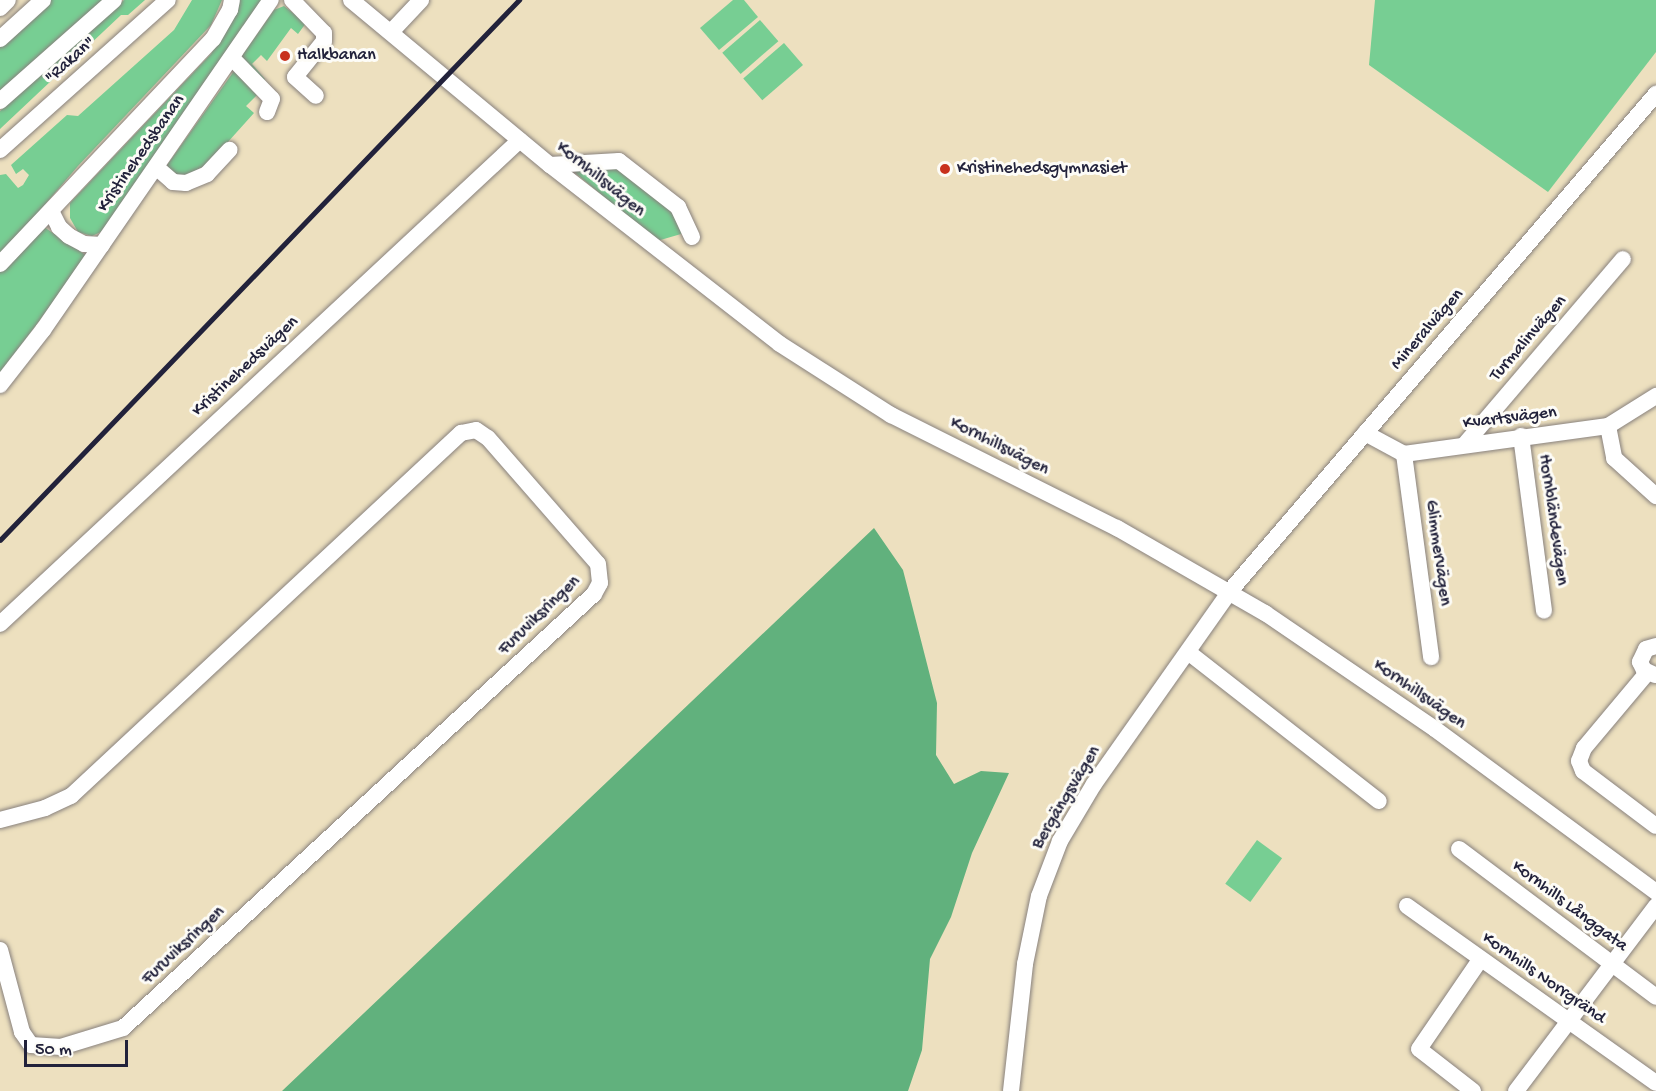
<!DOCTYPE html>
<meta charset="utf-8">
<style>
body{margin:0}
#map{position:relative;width:1656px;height:1091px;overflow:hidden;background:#ede0bf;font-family:"Gochi Hand",sans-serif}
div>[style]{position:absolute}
.green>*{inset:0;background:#77ce93;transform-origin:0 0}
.forest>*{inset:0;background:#61b17d}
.roads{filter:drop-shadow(0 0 2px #88817d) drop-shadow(0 0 2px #88817d)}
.minor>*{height:16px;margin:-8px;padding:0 8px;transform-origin:8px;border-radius:8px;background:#fff}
.rail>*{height:4.5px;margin:-2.25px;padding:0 2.25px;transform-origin:2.25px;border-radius:2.25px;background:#22223b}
.dots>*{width:16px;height:16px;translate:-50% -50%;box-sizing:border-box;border:3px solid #fdfcf7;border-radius:50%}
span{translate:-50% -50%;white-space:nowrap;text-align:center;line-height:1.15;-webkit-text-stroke:6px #fdfcf7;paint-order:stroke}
.poi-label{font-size:18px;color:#22223b}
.left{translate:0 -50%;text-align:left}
.street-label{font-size:18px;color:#22223b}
.scale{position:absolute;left:24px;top:1040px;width:104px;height:27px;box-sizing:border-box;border:3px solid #22223b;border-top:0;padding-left:8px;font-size:18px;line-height:21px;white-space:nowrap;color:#22223b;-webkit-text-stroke:4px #fdfcf7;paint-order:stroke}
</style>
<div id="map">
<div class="green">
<i style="clip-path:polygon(50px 0,108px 0,0 96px,0 47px)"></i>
<i style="clip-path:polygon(124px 0,145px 0,128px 15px,121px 15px,0 129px,0 111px)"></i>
<i style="clip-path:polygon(192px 0,222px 0,211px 25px,78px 166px,0 257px,0 175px,6px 174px,18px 188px,23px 185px,29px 175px,23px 169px,16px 174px,11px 165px,67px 115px,78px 116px,174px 30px)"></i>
<i style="clip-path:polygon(236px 0,265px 0,103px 231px,92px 236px,78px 232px,70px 218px,70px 203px,211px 54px,230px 22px)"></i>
<i style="clip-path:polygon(733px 0,744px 0,758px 17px,719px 50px,700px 28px)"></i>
<i style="clip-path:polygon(1375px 0,1656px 0,1656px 52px,1548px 192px,1369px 65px)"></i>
<i style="clip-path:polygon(284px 6px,306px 23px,298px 34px,291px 28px,267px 61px,261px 55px,252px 64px,265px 79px,262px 82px,241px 57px,274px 10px)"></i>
<i style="left:760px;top:20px;width:28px;height:50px;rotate:49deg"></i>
<i style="left:784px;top:43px;width:29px;height:54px;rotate:49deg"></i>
<i style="clip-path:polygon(234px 71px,257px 95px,246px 106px,254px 113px,209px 163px,184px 178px,165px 168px)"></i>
<i style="clip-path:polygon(619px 168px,672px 212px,683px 229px,681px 234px,657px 241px,573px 171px)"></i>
<i style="clip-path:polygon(44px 227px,87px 256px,0 374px,0 271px)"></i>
<i style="left:1257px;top:840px;width:31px;height:54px;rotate:36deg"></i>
</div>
<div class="forest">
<i style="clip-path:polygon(874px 528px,903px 570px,937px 703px,936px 755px,954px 784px,981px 771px,1009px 773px,972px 853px,951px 917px,930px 959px,922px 1050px,908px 1091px,282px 1091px)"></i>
</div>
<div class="roads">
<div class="minor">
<i style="left:292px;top:0;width:46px;rotate:45.9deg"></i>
<i style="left:324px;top:33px;width:8px;rotate:90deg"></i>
<i style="left:324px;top:41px;width:46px;rotate:128.9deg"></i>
<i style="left:295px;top:77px;width:28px;rotate:42deg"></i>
<i style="left:351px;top:0;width:259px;rotate:39.7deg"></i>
<i style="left:550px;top:165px;width:291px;rotate:37.9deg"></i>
<i style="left:780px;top:344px;width:132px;rotate:32.6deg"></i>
<i style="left:891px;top:415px;width:253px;rotate:26.6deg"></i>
<i style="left:1117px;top:528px;width:171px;rotate:29.9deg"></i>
<i style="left:1265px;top:613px;width:206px;rotate:34.3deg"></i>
<i style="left:1435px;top:729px;width:275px;rotate:36.4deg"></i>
<i style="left:0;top:8px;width:11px;rotate:-45deg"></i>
<i style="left:391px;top:32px;width:44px;rotate:-46.8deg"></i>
<i style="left:0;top:39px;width:58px;rotate:-42.2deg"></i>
<i style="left:232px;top:58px;width:57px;rotate:45.7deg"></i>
<i style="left:272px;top:99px;width:14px;rotate:111deg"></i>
<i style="left:0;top:101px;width:152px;rotate:-41.5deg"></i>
<i style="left:0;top:150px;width:225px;rotate:-41.8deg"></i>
<i style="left:550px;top:165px;width:69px;rotate:-3.3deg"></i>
<i style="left:619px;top:161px;width:75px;rotate:37.9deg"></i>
<i style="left:678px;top:207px;width:33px;rotate:65deg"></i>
<i style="left:156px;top:167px;width:23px;rotate:41deg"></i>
<i style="left:173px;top:182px;width:13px;rotate:4deg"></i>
<i style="left:186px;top:183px;width:23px;rotate:-23deg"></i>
<i style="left:207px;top:174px;width:33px;rotate:-47deg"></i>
<i style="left:51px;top:211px;width:18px;rotate:63deg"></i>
<i style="left:59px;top:227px;width:13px;rotate:42deg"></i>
<i style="left:69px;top:236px;width:17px;rotate:28deg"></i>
<i style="left:84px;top:244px;width:18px;rotate:3deg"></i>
<i style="left:0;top:264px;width:310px;rotate:-46.6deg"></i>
<i style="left:213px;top:39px;width:34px;rotate:-60deg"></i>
<i style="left:230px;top:10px;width:10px;rotate:-79deg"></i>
<i style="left:0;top:385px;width:70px;rotate:-52deg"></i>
<i style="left:43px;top:330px;width:401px;rotate:-55.4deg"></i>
<i style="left:1608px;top:426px;width:33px;rotate:79deg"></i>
<i style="left:1614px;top:458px;width:57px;rotate:42.1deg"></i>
<i style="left:1365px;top:433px;width:44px;rotate:28.3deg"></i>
<i style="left:1404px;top:454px;width:206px;rotate:-7.8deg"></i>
<i style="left:1608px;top:426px;width:57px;rotate:-32deg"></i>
<i style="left:1521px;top:436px;width:176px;rotate:82.5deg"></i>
<i style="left:1465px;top:444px;width:243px;rotate:-49.5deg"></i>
<i style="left:1404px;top:454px;width:205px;rotate:82.4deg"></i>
<i style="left:0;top:624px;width:710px;rotate:-42.95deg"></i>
<i style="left:1188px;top:652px;width:242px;rotate:38deg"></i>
<i style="left:1647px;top:673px;width:98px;rotate:130deg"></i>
<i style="left:1584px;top:748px;width:14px;rotate:111deg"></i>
<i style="left:1579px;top:761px;width:11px;rotate:68deg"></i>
<i style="left:1583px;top:771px;width:91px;rotate:37deg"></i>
<i style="left:1655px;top:675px;width:12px;rotate:-156deg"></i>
<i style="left:1644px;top:670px;width:9px;rotate:-117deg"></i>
<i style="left:1640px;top:662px;width:14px;rotate:-65deg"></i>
<i style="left:1646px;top:649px;width:10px;rotate:-17deg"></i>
<i style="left:0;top:820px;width:47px;rotate:-14.9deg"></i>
<i style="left:45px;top:808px;width:29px;rotate:-25deg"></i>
<i style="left:71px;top:796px;width:533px;rotate:-42.95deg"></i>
<i style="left:461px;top:433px;width:15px;rotate:-11deg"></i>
<i style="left:476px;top:430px;width:14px;rotate:34deg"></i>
<i style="left:488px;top:438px;width:167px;rotate:48.9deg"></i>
<i style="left:598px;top:564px;width:19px;rotate:84deg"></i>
<i style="left:600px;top:583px;width:13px;rotate:119deg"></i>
<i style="left:594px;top:594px;width:640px;rotate:137.34deg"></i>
<i style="left:123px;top:1028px;width:65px;rotate:163deg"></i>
<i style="left:61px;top:1047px;width:30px;rotate:-176deg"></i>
<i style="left:31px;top:1045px;width:16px;rotate:-125deg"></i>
<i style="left:22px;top:1032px;width:85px;rotate:-105deg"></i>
<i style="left:1459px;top:849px;width:246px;rotate:36.9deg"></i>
<i style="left:1407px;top:906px;width:305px;rotate:35.4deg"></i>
<i style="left:1011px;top:1091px;width:128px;rotate:-83.7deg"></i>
<i style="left:1025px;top:964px;width:69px;rotate:-78.4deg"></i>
<i style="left:1039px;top:896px;width:59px;rotate:-69.1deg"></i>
<i style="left:1060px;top:841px;width:66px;rotate:-59.2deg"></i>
<i style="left:1094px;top:784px;width:236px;rotate:-54.8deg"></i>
<i style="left:1230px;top:591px;width:655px;rotate:-49.4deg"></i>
<i style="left:1473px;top:1091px;width:68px;rotate:-142.1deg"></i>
<i style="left:1419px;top:1049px;width:108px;rotate:-55.6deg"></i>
<i style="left:1516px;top:1091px;width:232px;rotate:-52.9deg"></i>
</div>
</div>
<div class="rail">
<i style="left:0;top:540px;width:749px;rotate:-46.14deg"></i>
</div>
<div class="dots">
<i style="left:285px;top:56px;background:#c8321e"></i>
<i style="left:945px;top:169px;background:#c8321e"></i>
</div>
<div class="poi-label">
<span class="left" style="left:297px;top:56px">Halkbanan</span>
<span class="left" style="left:957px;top:169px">Kristinehedsgymnasiet</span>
</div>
<div class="street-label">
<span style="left:71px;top:61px;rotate:-42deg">"Rakan"</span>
<span style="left:142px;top:154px;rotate:-55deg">Kristinehedsbanan</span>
<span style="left:600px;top:180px;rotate:39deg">Kornhillsvägen</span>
<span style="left:1428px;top:330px;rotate:-49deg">Mineralvägen</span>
<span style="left:1529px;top:339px;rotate:-49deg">Turmalinvägen</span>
<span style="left:246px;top:367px;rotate:-43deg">Kristinehedsvägen</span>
<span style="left:1510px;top:419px;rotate:-7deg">Kvartsvägen</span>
<span style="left:999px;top:447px;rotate:27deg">Kornhillsvägen</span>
<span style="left:1552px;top:520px;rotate:82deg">Hornbländevägen</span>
<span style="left:1437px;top:553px;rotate:82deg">Glimmervägen</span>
<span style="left:540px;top:616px;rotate:-44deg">Furuviksringen</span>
<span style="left:1419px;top:695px;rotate:35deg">Kornhillsvägen</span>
<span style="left:1067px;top:798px;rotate:-59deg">Bergängsvägen</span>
<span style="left:1569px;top:907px;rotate:37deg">Kornhills Långgata</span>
<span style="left:184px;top:946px;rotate:-43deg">Furuviksringen</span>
<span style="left:1543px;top:979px;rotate:35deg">Kornhills Norrgränd</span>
</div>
<div class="scale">50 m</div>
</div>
